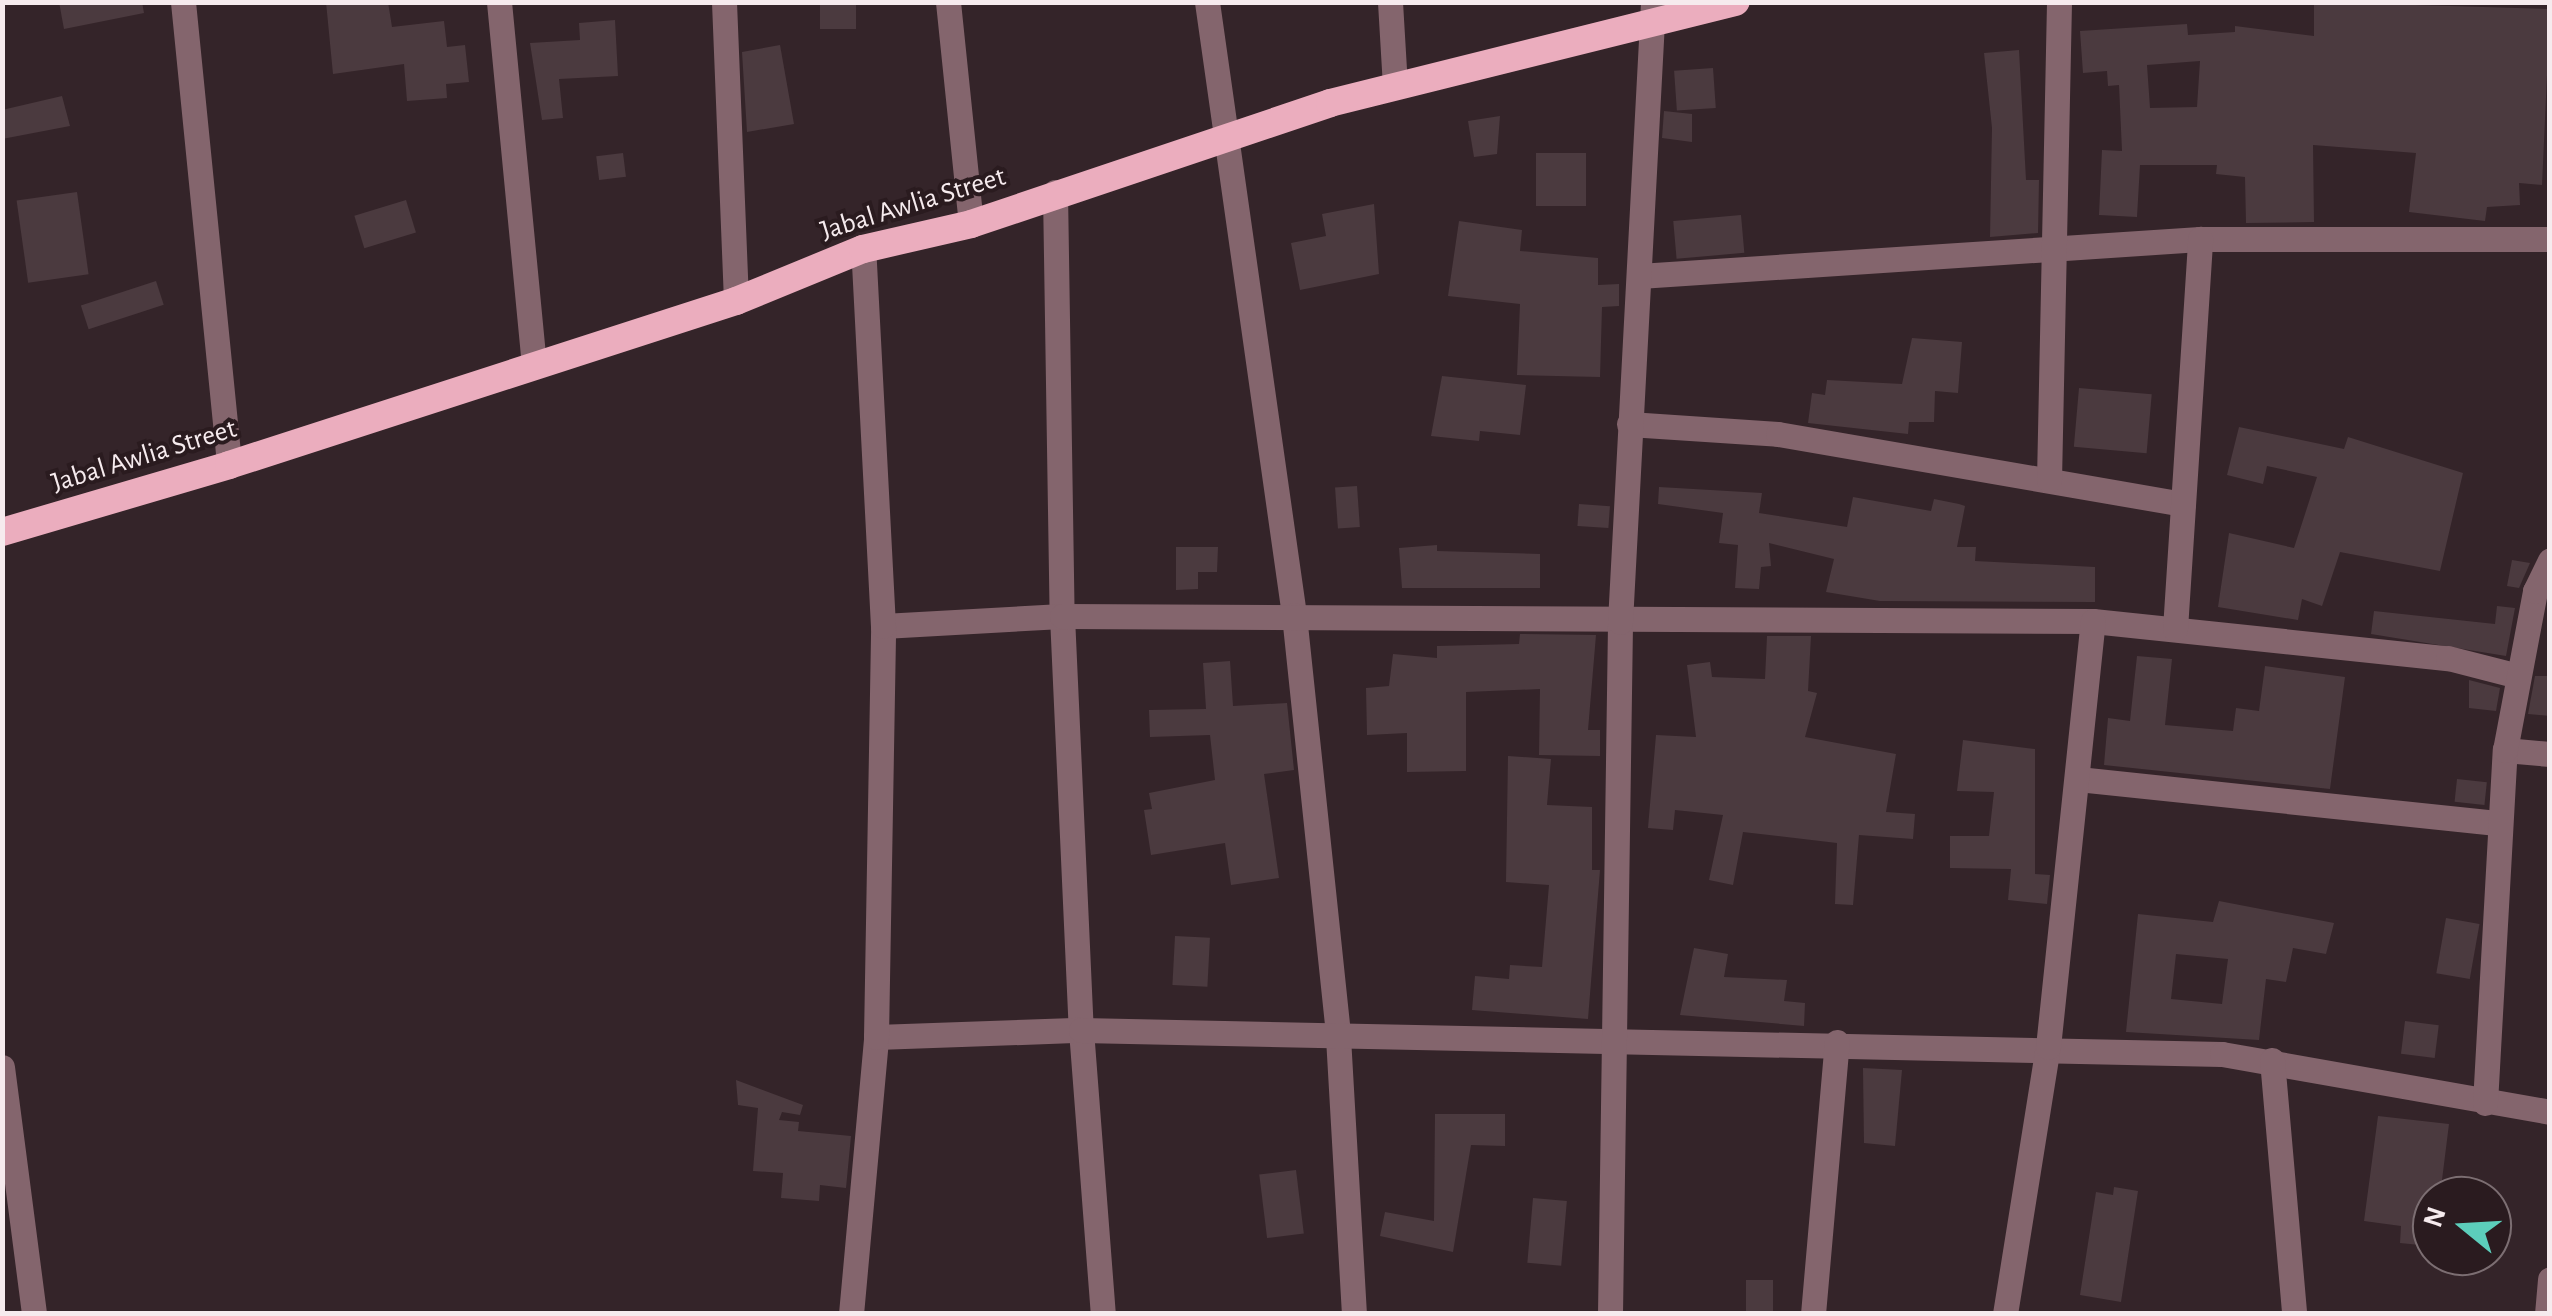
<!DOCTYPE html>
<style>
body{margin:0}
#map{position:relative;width:2552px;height:1316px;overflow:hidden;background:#342429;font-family:"Alegreya Sans",sans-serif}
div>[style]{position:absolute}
.building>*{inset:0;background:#4b3a3f;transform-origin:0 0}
.minor>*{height:25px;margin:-12.5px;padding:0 12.5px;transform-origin:12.5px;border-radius:12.5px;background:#84656d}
.trunk>*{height:28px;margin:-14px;padding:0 14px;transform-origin:14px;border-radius:14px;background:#ebadbe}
span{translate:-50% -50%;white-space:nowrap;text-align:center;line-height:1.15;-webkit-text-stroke:8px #2a1b1f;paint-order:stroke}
.street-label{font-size:28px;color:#f6ebee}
.frame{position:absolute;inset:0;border:5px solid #f6ebee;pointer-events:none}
.north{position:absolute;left:2412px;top:1176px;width:100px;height:100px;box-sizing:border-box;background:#2a1b1f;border:2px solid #7c6e72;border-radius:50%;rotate:288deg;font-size:28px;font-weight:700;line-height:40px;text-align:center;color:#f6ebee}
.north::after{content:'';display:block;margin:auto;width:35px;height:45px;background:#5ccebb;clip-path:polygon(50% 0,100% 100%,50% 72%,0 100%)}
</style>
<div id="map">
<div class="building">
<i style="clip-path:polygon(59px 2px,142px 2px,144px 13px,64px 29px)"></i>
<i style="clip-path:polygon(326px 2px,388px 2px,392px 27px,444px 21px,447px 47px,465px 45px,469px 82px,446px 84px,447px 98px,407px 101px,404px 64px,333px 74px)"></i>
<i style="left:820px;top:2px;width:36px;height:27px"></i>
<i style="clip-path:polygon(evenodd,2314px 2px,2550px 9px,2542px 185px,2519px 183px,2520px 205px,2487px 207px,2485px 221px,2409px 212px,2416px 153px,2313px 145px,2314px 222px,2246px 223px,2245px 177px,2216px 174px,2217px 165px,2140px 165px,2137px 217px,2099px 215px,2102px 150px,2122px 151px,2119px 85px,2108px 86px,2107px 71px,2083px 73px,2080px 31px,2187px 24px,2188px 35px,2235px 32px,2235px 26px,2314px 36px,2314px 2px,2200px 61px,2197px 107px,2150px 108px,2147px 65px,2200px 61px)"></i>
<i style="clip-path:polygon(615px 20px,618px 76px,559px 79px,563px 118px,542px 120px,530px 43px,580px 40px,579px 23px)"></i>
<i style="clip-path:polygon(780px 45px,794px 124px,747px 132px,742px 52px)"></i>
<i style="clip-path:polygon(2019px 50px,2026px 180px,2039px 180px,2038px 233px,1990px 237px,1992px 128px,1984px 53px)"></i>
<i style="left:1713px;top:68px;width:40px;height:39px;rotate:86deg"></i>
<i style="clip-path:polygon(62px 96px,70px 126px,2px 139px,2px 110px)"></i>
<i style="clip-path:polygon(1664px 111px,1692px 114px,1692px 142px,1662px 138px)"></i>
<i style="clip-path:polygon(1500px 116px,1497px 154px,1474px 157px,1468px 121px)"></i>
<i style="left:623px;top:153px;width:24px;height:27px;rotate:83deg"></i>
<i style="left:1536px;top:153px;width:50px;height:53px"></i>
<i style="left:77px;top:192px;width:83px;height:61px;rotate:82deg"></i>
<i style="left:406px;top:200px;width:34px;height:54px;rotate:73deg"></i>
<i style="clip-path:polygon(1374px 204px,1379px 274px,1300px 290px,1291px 243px,1326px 236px,1322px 214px)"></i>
<i style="left:1741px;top:215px;width:38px;height:68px;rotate:85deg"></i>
<i style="clip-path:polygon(1459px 221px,1522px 230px,1520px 251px,1598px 258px,1598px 285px,1619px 284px,1619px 306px,1602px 307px,1600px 377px,1517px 375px,1520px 304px,1448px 296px)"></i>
<i style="left:156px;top:281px;width:25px;height:79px;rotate:72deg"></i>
<i style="clip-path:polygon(1912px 338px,1962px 342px,1958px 393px,1935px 391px,1934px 422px,1909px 422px,1908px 434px,1808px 423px,1812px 393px,1825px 395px,1827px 380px,1902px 384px)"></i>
<i style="clip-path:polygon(1442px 376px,1526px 385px,1520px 435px,1480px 431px,1479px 441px,1431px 436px)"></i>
<i style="left:2079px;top:388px;width:73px;height:59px;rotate:5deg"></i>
<i style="clip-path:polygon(2239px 427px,2344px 449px,2348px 437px,2463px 473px,2440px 571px,2340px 552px,2322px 606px,2302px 599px,2298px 620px,2218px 607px,2229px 533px,2294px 548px,2317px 477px,2267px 466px,2263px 484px,2227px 475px)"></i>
<i style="left:1357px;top:486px;width:41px;height:22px;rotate:86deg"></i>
<i style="clip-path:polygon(1659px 487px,1762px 493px,1759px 513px,1847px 527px,1853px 497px,1931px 511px,1934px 499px,1959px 504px,1965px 506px,1957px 547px,1976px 547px,1975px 561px,2095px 567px,2095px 602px,1880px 601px,1826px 592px,1834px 559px,1769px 543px,1771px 566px,1761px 567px,1759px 589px,1735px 588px,1738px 545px,1719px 543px,1723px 513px,1658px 504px)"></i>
<i style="left:1579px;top:504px;width:31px;height:22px;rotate:4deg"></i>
<i style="clip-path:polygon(1437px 545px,1437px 551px,1540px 554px,1540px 588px,1402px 588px,1399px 548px)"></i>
<i style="clip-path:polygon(1176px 547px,1218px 547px,1217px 572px,1198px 572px,1198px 589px,1176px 590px)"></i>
<i style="clip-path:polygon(2512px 560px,2530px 563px,2519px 588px,2507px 586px)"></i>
<i style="clip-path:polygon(2497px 606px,2515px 608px,2506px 656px,2371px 634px,2374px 611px,2495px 624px)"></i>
<i style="clip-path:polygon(1520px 634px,1596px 635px,1588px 730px,1600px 730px,1600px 756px,1539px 755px,1540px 689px,1466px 692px,1466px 771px,1407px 772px,1407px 733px,1367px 735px,1366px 688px,1389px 686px,1393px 654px,1437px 658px,1437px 646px,1519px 644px)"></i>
<i style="clip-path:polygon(1767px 636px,1811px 636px,1808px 691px,1817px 693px,1805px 737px,1896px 754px,1886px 812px,1915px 814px,1913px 839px,1859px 835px,1853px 905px,1835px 904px,1837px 843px,1743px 832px,1733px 885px,1709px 880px,1723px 815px,1675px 810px,1673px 830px,1648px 828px,1656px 735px,1696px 737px,1687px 665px,1710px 662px,1712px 677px,1765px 679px)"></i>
<i style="clip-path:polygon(2137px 656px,2172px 659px,2165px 725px,2233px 731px,2236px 708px,2259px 711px,2265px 666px,2345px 677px,2330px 789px,2104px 765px,2108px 718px,2130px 721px)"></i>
<i style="clip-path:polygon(1230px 661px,1233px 706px,1287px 703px,1294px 770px,1264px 774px,1279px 878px,1231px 885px,1225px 843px,1151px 855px,1144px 810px,1152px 809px,1149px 793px,1215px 780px,1210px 735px,1150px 737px,1149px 710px,1206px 709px,1203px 663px)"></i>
<i style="clip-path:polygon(2535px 676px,2550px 676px,2550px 716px,2528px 714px)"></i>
<i style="clip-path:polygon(2469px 680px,2500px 688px,2496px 711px,2469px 708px)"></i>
<i style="clip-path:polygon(1963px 740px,2035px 749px,2035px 874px,2050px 875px,2047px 904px,2008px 900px,2011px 869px,1950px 868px,1950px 836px,1989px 836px,1994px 792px,1957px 791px)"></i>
<i style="clip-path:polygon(1508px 756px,1551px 759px,1547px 805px,1592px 807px,1592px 870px,1600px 870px,1588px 1019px,1472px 1010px,1475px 976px,1509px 979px,1510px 965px,1542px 967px,1549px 885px,1506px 882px)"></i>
<i style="left:2457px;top:779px;width:30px;height:23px;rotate:6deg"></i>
<i style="clip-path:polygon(evenodd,2219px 901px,2334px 923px,2326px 954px,2293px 948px,2286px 982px,2266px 979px,2259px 1040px,2126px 1032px,2138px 914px,2213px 922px,2219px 901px,2176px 954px,2228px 959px,2222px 1004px,2171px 999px,2176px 954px)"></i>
<i style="left:2446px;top:918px;width:34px;height:56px;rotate:10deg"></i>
<i style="left:1175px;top:936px;width:35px;height:49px;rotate:3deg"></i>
<i style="clip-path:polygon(1694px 948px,1728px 954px,1724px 977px,1787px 980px,1784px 1001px,1805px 1003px,1804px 1026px,1680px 1015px)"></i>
<i style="left:2405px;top:1021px;width:34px;height:33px;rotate:7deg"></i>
<i style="clip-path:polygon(1863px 1068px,1902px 1070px,1895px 1146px,1864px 1143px)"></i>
<i style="clip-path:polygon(736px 1080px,803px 1105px,800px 1115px,782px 1112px,779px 1120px,799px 1122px,798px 1131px,851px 1136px,846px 1188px,820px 1185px,819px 1201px,781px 1198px,783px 1173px,753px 1171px,758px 1108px,738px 1105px)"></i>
<i style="clip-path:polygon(1435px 1114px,1505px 1114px,1505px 1146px,1471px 1145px,1453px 1252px,1380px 1236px,1385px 1212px,1434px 1221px)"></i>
<i style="clip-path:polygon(2378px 1116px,2449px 1124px,2440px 1196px,2432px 1196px,2430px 1246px,2400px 1243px,2401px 1226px,2364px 1221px)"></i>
<i style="left:1296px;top:1170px;width:64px;height:37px;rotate:83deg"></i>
<i style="clip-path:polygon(2114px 1187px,2138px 1191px,2121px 1302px,2080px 1295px,2096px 1192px,2113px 1195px)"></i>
<i style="left:1533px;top:1198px;width:34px;height:65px;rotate:5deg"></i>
<i style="left:1746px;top:1280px;width:27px;height:34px"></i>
</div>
<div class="minor">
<i style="left:183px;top:2px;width:465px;rotate:84.3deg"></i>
<i style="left:499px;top:2px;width:365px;rotate:84.5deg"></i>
<i style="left:724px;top:2px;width:299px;rotate:87.7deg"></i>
<i style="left:948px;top:2px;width:223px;rotate:84.1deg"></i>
<i style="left:1207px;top:2px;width:619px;rotate:81.92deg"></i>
<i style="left:1294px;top:615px;width:424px;rotate:84deg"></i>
<i style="left:1338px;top:1037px;width:277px;rotate:86.7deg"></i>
<i style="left:1390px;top:2px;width:84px;rotate:86.6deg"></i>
<i style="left:1055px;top:192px;width:424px;rotate:89.1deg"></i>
<i style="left:1062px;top:616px;width:414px;rotate:87.4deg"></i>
<i style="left:1081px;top:1030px;width:285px;rotate:85.6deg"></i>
<i style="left:1639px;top:276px;width:562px;rotate:-3.77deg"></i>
<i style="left:2200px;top:239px;width:350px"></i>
<i style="left:1629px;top:424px;width:149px;rotate:3.8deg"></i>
<i style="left:1778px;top:434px;width:411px;rotate:9.8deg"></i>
<i style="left:2049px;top:480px;width:478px;rotate:-88.8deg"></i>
<i style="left:883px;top:626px;width:179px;rotate:-3.2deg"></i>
<i style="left:1062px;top:616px;width:1031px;rotate:0.28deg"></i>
<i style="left:2093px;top:621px;width:357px;rotate:6deg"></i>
<i style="left:2448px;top:658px;width:72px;rotate:14.4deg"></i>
<i style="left:2175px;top:629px;width:391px;rotate:-86.3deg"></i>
<i style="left:2505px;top:750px;width:45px;rotate:5.1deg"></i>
<i style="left:2078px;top:779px;width:421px;rotate:6deg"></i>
<i style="left:876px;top:1037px;width:205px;rotate:-2deg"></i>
<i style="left:1081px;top:1030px;width:1141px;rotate:1.2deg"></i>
<i style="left:2222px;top:1054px;width:333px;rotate:10deg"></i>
<i style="left:2272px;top:1060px;width:255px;rotate:85deg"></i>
<i style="left:2px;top:1067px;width:249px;rotate:82.6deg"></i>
<i style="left:2485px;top:1103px;width:354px;rotate:-86.8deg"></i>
<i style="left:2505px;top:750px;width:162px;rotate:-79.3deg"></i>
<i style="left:2535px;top:591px;width:34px;rotate:-64deg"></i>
<i style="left:851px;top:1314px;width:278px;rotate:-84.8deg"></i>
<i style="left:876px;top:1037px;width:411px;rotate:-89deg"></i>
<i style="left:883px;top:626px;width:378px;rotate:-93deg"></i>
<i style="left:1610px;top:1314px;width:692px;rotate:-89.17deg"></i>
<i style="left:1620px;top:622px;width:621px;rotate:-86.95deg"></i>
<i style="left:1813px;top:1314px;width:273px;rotate:-85deg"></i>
<i style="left:2005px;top:1314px;width:270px;rotate:-80.9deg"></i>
<i style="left:2048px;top:1047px;width:428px;rotate:-84deg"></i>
<i style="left:2547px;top:1314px;width:35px;rotate:-85deg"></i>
</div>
<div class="trunk">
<i style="left:2px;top:532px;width:237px;rotate:-16.4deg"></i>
<i style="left:229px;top:465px;width:533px;rotate:-17.92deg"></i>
<i style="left:736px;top:301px;width:137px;rotate:-22.3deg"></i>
<i style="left:863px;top:249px;width:111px;rotate:-13deg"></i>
<i style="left:971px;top:224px;width:379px;rotate:-18.6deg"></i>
<i style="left:1330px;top:103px;width:418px;rotate:-14deg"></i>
</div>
<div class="street-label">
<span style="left:913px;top:204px;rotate:-17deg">Jabal Awlia Street</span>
<span style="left:144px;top:456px;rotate:-17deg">Jabal Awlia Street</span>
</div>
<div class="frame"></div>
<div class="north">N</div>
</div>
